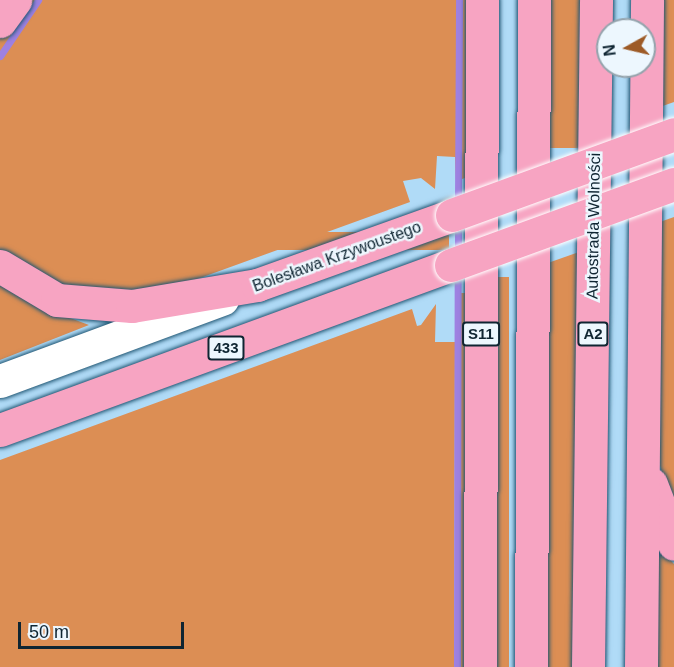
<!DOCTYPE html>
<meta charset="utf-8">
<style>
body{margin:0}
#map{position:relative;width:674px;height:667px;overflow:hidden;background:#b0dbf7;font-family:Arial,sans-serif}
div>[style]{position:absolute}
.green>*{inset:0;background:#dc8e54;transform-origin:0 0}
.stream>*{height:7px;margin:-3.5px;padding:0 3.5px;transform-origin:3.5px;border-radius:3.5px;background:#9e81e1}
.roads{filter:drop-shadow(0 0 2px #205673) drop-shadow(0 0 2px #205673)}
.secondary>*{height:33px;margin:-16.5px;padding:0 16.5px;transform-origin:16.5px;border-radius:16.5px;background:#fff}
.highway>*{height:33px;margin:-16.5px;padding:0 16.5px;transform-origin:16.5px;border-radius:16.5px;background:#f7a4c2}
.bridges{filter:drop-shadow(0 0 2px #fff) drop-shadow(0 0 2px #fff)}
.highway-bridge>*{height:33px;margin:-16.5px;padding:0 16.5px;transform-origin:16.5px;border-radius:16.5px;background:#f7a4c2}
span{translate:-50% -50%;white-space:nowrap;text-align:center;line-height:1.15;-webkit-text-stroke:5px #edf7fe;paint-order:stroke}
.shield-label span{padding:2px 4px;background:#edf7fe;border:2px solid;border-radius:4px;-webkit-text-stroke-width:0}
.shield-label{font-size:15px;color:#0f2532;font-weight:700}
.street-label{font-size:16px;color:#0f2532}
.north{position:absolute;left:596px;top:18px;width:60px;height:60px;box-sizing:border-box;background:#edf7fe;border:2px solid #94a3ac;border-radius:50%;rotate:262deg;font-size:16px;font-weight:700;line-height:24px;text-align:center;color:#0f2532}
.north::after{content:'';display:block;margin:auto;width:21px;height:27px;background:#9d5b27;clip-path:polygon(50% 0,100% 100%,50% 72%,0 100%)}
.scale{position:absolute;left:18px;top:622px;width:166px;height:27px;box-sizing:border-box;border:3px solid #0f2532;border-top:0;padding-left:8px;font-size:18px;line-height:21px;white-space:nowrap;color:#0f2532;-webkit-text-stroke:4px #edf7fe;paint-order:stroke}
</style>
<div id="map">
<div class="green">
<i style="clip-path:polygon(27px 0,469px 0,468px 177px,456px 181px,455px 157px,437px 156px,435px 189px,421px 178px,403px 181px,410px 202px,167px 290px,72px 294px,0 252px,0 38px)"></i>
<i style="left:548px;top:0;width:33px;height:148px"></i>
<i style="clip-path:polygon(659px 0,674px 0,674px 102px,657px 108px)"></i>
<i style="clip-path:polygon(674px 217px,674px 519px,658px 458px,657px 223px)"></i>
<i style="left:449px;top:232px;width:18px;height:478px;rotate:90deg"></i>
<i style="clip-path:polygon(579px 252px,574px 667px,545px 667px,545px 264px)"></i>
<i style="left:509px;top:277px;width:390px;height:18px;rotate:90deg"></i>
<i style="clip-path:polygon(0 283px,30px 303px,89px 325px,0 360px)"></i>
<i style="left:466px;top:293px;width:374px;height:7px;rotate:90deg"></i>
<i style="clip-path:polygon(436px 304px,435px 342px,455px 342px,454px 667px,0 667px,0 460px,412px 309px,417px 326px,421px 325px)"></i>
<i style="clip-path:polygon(650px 537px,674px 564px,674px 667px,650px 667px)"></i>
</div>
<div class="stream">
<i style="left:0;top:56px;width:68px;rotate:-55.8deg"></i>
<i style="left:458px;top:204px;width:204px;rotate:-89.7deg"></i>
<i style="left:458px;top:252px;width:30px;rotate:-90deg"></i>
<i style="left:457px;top:667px;width:394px;rotate:-89.9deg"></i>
</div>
<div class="roads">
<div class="secondary">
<i style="left:0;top:381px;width:237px;rotate:-20.3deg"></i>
</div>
<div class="highway">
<i style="left:0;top:21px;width:26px;rotate:-54deg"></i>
<i style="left:0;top:266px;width:66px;rotate:30.8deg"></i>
<i style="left:57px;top:300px;width:75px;rotate:4.6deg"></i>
<i style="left:132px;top:306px;width:127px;rotate:-9.5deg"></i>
<i style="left:257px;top:285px;width:207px;rotate:-19.7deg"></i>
<i style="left:0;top:430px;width:480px;rotate:-20.1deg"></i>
<i style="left:651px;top:484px;width:64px;rotate:69deg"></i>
<i style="left:480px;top:667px;width:667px;rotate:-89.83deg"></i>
<i style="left:531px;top:667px;width:667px;rotate:-89.74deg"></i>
<i style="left:588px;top:667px;width:667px;rotate:-89.31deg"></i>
<i style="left:641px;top:667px;width:667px;rotate:-89.48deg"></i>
</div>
</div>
<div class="bridges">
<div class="highway-bridge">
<i style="left:452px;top:215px;width:236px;rotate:-20deg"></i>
<i style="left:451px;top:265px;width:237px;rotate:-20deg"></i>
</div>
</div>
<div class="shield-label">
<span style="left:481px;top:334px">S11</span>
<span style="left:593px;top:334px">A2</span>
<span style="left:226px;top:348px">433</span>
</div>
<div class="street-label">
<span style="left:594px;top:226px;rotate:-89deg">Autostrada Wolności</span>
<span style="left:337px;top:257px;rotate:-20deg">Bolesława Krzywoustego</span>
</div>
<div class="north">N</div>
<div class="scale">50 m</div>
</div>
